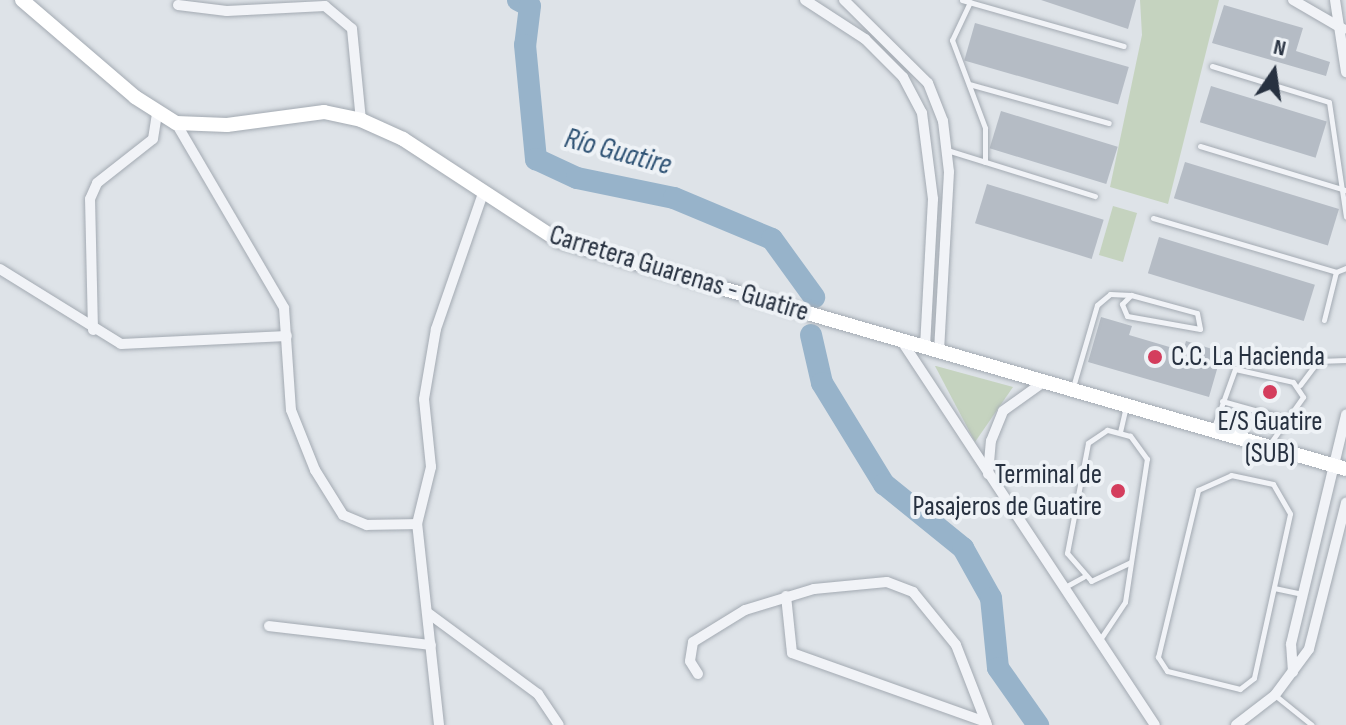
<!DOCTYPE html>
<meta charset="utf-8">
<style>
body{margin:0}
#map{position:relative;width:1346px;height:725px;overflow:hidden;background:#dee3e8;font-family:"Sofia Sans Condensed",sans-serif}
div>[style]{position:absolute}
.green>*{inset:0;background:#c5d3bf;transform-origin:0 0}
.river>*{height:22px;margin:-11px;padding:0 11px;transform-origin:11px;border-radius:11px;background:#97b3ca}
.building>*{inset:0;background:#b5bcc5;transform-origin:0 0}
.roads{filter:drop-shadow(0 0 2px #a3aab2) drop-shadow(0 0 2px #a3aab2)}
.service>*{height:5px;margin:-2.5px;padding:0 2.5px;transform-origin:2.5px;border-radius:2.5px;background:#f1f3f7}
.minor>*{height:10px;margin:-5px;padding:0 5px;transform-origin:5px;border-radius:5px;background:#f1f3f7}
.secondary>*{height:14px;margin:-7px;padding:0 7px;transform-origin:7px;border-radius:7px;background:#fff}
.dots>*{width:22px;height:22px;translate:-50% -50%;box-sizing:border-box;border:4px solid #eef2f6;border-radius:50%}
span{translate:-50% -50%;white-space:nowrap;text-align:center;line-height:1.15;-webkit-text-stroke:8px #eef2f6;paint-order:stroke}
.street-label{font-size:28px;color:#273140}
.poi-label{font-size:28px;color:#273140}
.left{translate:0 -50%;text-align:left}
.right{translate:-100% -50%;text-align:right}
.water-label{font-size:30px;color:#2f5375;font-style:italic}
.north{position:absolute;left:1234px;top:32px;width:80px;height:80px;-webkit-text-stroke:6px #eef2f6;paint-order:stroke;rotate:13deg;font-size:22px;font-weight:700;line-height:32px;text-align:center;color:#273140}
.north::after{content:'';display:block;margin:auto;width:28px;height:36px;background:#273140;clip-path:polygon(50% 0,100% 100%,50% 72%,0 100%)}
</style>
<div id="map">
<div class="green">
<i style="clip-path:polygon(1140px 0,1219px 0,1168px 204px,1110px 187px,1142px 35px)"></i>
<i style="left:1113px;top:206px;width:25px;height:51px;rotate:16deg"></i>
<i style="clip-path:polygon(936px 366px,1013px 387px,975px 442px,935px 366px)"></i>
</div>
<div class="river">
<i style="left:518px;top:0;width:13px;rotate:27deg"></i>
<i style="left:530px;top:6px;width:39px;rotate:97deg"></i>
<i style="left:525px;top:45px;width:115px;rotate:84.5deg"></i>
<i style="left:536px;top:159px;width:45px;rotate:24.9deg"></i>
<i style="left:577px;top:178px;width:99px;rotate:11.7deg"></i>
<i style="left:674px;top:198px;width:106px;rotate:22.7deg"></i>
<i style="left:772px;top:239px;width:72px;rotate:54.1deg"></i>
<i style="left:811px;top:335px;width:49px;rotate:77.1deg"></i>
<i style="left:822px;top:383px;width:119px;rotate:58.5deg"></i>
<i style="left:884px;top:484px;width:102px;rotate:39deg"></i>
<i style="left:963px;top:548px;width:57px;rotate:60.8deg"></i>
<i style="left:991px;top:598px;width:70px;rotate:84.3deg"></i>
<i style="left:998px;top:668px;width:70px;rotate:54.9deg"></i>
</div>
<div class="building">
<i style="clip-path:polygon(1041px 0,1136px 0,1128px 29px)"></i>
<i style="clip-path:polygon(1224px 5px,1303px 28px,1296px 51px,1330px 62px,1326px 76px,1212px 43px)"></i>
<i style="left:975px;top:23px;width:160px;height:39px;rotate:16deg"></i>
<i style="left:1211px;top:86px;width:121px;height:38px;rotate:17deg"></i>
<i style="left:1001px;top:111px;width:122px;height:39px;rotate:17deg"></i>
<i style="left:1185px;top:162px;width:161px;height:38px;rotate:17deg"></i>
<i style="left:987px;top:184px;width:122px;height:41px;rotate:17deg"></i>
<i style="left:1159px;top:237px;width:163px;height:38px;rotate:17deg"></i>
<i style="clip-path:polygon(1101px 317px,1132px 326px,1129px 335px,1183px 351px,1186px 341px,1222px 352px,1209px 397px,1088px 362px)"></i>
</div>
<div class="roads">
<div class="service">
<i style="left:962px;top:0;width:168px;rotate:15.9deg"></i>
<i style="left:970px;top:2px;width:42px;rotate:115.3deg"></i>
<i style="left:952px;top:40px;width:94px;rotate:69.4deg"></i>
<i style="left:985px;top:128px;width:34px;rotate:90deg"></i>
<i style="left:1212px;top:66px;width:122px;rotate:17.1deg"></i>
<i style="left:1329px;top:102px;width:116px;rotate:81.6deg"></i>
<i style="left:969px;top:84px;width:145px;rotate:15.6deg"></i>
<i style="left:1200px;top:146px;width:152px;rotate:16.9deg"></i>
<i style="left:947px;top:150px;width:155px;rotate:17.3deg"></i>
<i style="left:1153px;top:218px;width:191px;rotate:16.4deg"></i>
<i style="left:1336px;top:272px;width:11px;rotate:-22deg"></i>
<i style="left:1324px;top:320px;width:49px;rotate:-76deg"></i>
<i style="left:1300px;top:385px;width:30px;rotate:-53deg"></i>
<i style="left:1318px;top:361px;width:28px;rotate:-2deg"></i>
<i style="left:1073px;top:387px;width:85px;rotate:-73.7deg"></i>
<i style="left:1097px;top:305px;width:17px;rotate:-40deg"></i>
<i style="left:1110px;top:294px;width:21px;rotate:3deg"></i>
<i style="left:1131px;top:295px;width:68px;rotate:15.3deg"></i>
<i style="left:1197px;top:313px;width:16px;rotate:79deg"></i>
<i style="left:1200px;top:329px;width:74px;rotate:-169.9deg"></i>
<i style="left:1127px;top:316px;width:13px;rotate:-113deg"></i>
<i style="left:1122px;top:304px;width:13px;rotate:-45deg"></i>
<i style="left:1222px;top:401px;width:67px;rotate:15.5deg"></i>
<i style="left:1214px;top:427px;width:62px;rotate:-70.1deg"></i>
<i style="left:1235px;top:369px;width:59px;rotate:12.6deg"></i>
<i style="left:1293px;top:382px;width:18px;rotate:56deg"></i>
<i style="left:1303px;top:397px;width:59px;rotate:125.3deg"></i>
<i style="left:1120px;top:432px;width:27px;rotate:-77deg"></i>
<i style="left:1231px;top:475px;width:43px;rotate:12.1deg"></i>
<i style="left:1273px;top:484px;width:34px;rotate:60deg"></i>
<i style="left:1290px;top:514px;width:168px;rotate:102.4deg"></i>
<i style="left:1254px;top:678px;width:18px;rotate:142deg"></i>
<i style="left:1240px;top:689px;width:75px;rotate:-166.1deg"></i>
<i style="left:1167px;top:671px;width:17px;rotate:-123deg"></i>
<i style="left:1158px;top:657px;width:172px;rotate:-76.5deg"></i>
<i style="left:1198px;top:490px;width:36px;rotate:-24deg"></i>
<i style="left:1065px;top:587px;width:21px;rotate:-29deg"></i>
<i style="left:1274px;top:588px;width:29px;rotate:12deg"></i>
<i style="left:1101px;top:638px;width:43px;rotate:-56.3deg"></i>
<i style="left:1125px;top:602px;width:145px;rotate:-81.3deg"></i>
<i style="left:1147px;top:459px;width:29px;rotate:-126deg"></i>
<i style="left:1130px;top:436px;width:24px;rotate:-165deg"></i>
<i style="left:1107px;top:430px;width:23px;rotate:146deg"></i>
<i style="left:1088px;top:443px;width:112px;rotate:100.8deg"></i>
<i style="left:1067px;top:553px;width:37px;rotate:49deg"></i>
<i style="left:1091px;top:581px;width:44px;rotate:-25.4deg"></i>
<i style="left:1276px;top:696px;width:46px;rotate:38.9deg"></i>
</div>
<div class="minor">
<i style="left:805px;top:0;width:72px;rotate:33deg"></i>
<i style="left:865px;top:39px;width:54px;rotate:45deg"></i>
<i style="left:903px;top:77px;width:41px;rotate:62.2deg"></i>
<i style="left:922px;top:113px;width:87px;rotate:82.7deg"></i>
<i style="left:933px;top:199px;width:147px;rotate:93.1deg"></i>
<i style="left:844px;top:0;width:118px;rotate:44.7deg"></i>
<i style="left:928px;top:83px;width:41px;rotate:68.5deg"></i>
<i style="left:943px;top:121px;width:51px;rotate:83.3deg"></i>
<i style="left:949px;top:172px;width:177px;rotate:93.2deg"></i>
<i style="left:1293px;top:0;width:58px;rotate:30.1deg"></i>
<i style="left:1335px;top:0;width:73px;rotate:81.3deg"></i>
<i style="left:178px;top:5px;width:49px;rotate:7deg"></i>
<i style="left:227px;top:11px;width:98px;rotate:-2.9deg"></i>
<i style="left:325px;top:6px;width:35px;rotate:40deg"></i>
<i style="left:352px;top:29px;width:91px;rotate:84.4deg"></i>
<i style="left:176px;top:123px;width:214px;rotate:59.7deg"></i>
<i style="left:284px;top:308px;width:102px;rotate:86.1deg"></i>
<i style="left:291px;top:410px;width:65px;rotate:68.2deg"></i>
<i style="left:315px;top:470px;width:53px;rotate:58.1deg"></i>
<i style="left:343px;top:515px;width:26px;rotate:23deg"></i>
<i style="left:367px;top:525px;width:50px;rotate:-1.1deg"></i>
<i style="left:0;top:269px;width:142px;rotate:31.8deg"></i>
<i style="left:121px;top:344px;width:166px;rotate:-2.8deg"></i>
<i style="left:93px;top:330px;width:131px;rotate:-91.3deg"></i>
<i style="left:90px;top:199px;width:17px;rotate:-66deg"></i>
<i style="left:97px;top:183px;width:71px;rotate:-38.2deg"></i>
<i style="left:153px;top:139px;width:26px;rotate:-81deg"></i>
<i style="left:901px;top:340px;width:461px;rotate:56.6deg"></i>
<i style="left:988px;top:474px;width:33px;rotate:-85deg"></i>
<i style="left:991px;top:441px;width:32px;rotate:-68deg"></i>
<i style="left:1003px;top:411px;width:52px;rotate:-35.5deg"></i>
<i style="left:786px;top:596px;width:57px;rotate:84deg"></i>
<i style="left:792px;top:653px;width:206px;rotate:19.6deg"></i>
<i style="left:428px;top:613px;width:137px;rotate:36.4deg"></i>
<i style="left:538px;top:694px;width:37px;rotate:56deg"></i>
<i style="left:269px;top:626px;width:163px;rotate:6.7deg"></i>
<i style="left:1293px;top:672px;width:28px;rotate:-94deg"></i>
<i style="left:1291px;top:644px;width:236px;rotate:-76.5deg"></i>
<i style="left:698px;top:674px;width:15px;rotate:-122deg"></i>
<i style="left:690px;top:661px;width:19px;rotate:-81deg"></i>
<i style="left:693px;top:642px;width:61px;rotate:-31.6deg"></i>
<i style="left:745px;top:610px;width:72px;rotate:-16.9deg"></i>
<i style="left:814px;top:589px;width:73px;rotate:-5.5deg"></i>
<i style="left:887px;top:582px;width:28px;rotate:21deg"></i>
<i style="left:913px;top:592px;width:68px;rotate:50.9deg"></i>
<i style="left:956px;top:645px;width:86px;rotate:68.8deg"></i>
<i style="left:439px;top:725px;width:202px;rotate:-96.2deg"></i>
<i style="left:417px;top:524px;width:59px;rotate:-76.2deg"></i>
<i style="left:431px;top:467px;width:68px;rotate:-95.9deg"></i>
<i style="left:424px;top:399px;width:71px;rotate:-80.3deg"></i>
<i style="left:436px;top:329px;width:141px;rotate:-70.9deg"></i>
<i style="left:1236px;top:725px;width:49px;rotate:-37.6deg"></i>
<i style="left:1275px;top:695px;width:57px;rotate:-53.5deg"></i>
<i style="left:1309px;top:649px;width:151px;rotate:-75.8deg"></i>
</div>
<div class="secondary">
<i style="left:22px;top:0;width:149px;rotate:40.6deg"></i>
<i style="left:135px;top:97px;width:49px;rotate:32.4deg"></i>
<i style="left:176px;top:123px;width:51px;rotate:2.2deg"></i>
<i style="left:227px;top:125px;width:98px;rotate:-7.6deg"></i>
<i style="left:324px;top:112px;width:38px;rotate:12deg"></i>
<i style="left:361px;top:120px;width:46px;rotate:24.3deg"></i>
<i style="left:403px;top:139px;width:186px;rotate:33.2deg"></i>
<i style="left:559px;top:241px;width:819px;rotate:16.16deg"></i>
</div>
</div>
<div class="dots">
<i style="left:1155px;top:357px;background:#d43d5d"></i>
<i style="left:1270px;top:392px;background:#d43d5d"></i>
<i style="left:1118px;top:491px;background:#d43d5d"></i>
</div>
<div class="street-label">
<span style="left:679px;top:274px;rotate:17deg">Carretera Guarenas - Guatire</span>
</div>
<div class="poi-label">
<span class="left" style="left:1171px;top:357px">C.C. La Hacienda</span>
<span style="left:1270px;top:438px">E/S Guatire<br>(SUB)</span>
<span class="right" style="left:1102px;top:491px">Terminal de<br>Pasajeros de Guatire</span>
</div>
<div class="water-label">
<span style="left:618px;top:152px;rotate:15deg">Río Guatire</span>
</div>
<div class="north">N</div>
</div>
